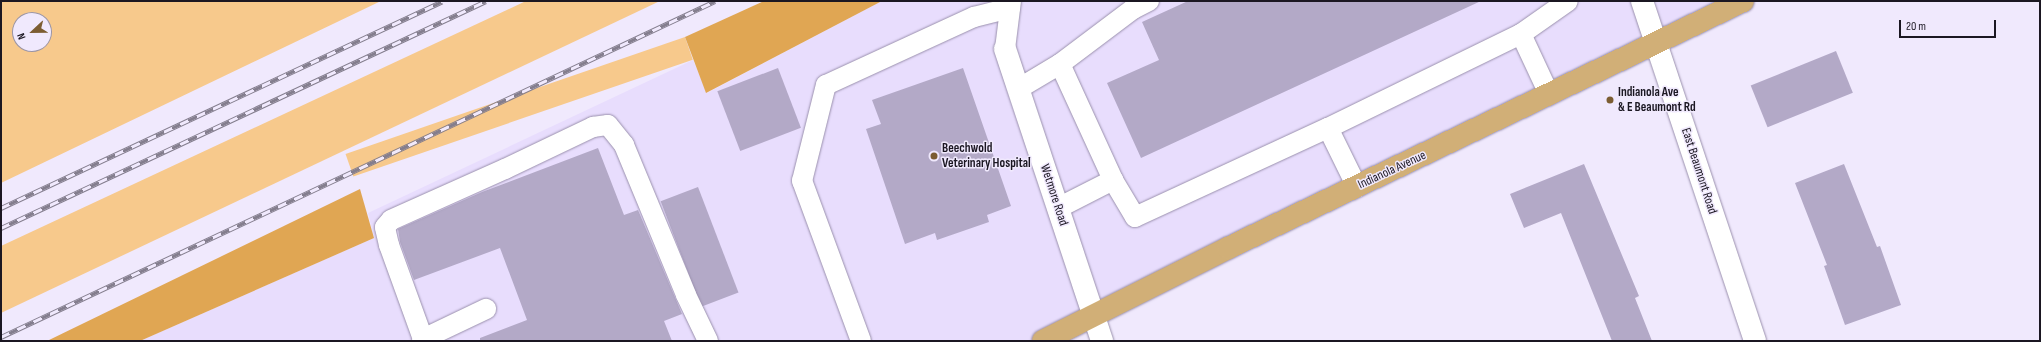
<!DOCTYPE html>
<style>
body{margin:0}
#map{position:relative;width:2041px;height:342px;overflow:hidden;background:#f0e9fd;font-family:"Sofia Sans Condensed",sans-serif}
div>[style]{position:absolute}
.built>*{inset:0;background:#e8ddfd}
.green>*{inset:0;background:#f7c98c;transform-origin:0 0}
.forest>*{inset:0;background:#e0a653}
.building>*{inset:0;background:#b3a9c7;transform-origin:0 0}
.roads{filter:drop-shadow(0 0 1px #9a90ad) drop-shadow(0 0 1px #9a90ad)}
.service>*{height:20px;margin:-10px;padding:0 10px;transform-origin:10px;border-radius:10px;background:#fff}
.minor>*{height:22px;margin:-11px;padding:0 11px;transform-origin:11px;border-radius:11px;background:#fff}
.primary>*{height:22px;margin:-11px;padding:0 11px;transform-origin:11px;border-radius:11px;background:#d1af77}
.rail>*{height:4.5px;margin-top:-2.25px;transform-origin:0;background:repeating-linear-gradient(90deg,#f0e9fd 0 9px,#847e8e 0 18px);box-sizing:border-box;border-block:1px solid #847e8e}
.dots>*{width:11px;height:11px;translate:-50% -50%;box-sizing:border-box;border:2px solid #f0e9fd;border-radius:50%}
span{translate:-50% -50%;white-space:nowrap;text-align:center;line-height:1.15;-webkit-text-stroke:3px #f0e9fd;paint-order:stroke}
.poi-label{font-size:13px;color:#1b1722;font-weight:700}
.left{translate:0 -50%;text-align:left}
.street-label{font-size:13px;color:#1b1722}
.frame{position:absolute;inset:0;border:2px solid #1b1722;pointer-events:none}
.north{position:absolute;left:12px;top:12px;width:40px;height:40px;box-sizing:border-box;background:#f0e9fd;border:1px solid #9b95a5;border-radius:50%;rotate:248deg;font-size:11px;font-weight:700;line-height:16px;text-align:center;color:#1b1722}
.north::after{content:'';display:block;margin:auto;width:14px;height:18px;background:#7c5d32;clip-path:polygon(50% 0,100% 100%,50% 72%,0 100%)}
.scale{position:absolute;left:1899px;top:20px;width:97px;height:18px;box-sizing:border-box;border:2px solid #1b1722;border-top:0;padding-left:5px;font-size:12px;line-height:14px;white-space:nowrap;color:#1b1722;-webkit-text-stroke:3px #f0e9fd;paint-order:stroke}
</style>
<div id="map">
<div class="built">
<i style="clip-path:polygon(882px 1px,1742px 1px,1055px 341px,140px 341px,374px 238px,368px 213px,693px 60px,707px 93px)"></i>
</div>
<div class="green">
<i style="clip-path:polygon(evenodd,1px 1px,381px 1px,1px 183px,1px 1px,20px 20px,44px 20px,44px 44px,20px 44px,20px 20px)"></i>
<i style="clip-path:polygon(526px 1px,660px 1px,1px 313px,1px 246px)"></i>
<i style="left:685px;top:37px;width:24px;height:359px;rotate:71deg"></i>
</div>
<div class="forest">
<i style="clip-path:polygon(764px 1px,882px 1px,706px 93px,685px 37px)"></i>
<i style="clip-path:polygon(360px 189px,374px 238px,140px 341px,47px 341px)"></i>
</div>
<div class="building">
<i style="clip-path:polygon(1188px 1px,1481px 1px,1141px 158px,1107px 83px,1159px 60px,1142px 22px)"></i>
<i style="left:1836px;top:51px;width:45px;height:92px;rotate:68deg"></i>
<i style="left:778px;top:68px;width:64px;height:65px;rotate:69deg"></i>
<i style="clip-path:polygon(963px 68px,1011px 206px,987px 215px,989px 222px,937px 240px,935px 233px,905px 244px,866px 129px,881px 124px,872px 100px)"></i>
<i style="clip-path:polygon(598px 148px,624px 215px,638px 210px,682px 314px,664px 321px,672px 341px,480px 341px,480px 338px,527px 320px,500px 248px,414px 280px,400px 242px,398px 229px,482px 192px)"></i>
<i style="clip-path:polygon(1584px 164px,1639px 296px,1635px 298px,1652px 341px,1612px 341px,1561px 213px,1524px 228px,1510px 194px)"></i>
<i style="clip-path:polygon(1844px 164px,1877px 247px,1880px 246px,1901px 305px,1845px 325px,1824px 266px,1827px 265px,1795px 183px)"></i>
<i style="left:698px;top:187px;width:113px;height:40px;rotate:69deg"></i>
</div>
<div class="roads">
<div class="service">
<i style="left:1521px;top:34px;width:66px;rotate:65deg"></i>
<i style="left:1005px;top:49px;width:48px;rotate:-82.9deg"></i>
<i style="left:1060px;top:64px;width:128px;rotate:65.4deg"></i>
<i style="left:1018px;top:89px;width:49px;rotate:-30.8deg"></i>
<i style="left:1060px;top:64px;width:91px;rotate:-37deg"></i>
<i style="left:1133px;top:9px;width:18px;rotate:-27deg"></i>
<i style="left:1328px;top:128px;width:66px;rotate:63.8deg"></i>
<i style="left:1058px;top:208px;width:62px;rotate:-27deg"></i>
<i style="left:1113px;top:180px;width:43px;rotate:59.3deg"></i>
<i style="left:1135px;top:217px;width:213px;rotate:-24.8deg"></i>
<i style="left:1328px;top:128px;width:215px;rotate:-26deg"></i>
<i style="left:1521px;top:34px;width:57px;rotate:-35.1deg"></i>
<i style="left:423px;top:339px;width:100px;rotate:-109.9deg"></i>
<i style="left:389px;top:245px;width:18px;rotate:-103deg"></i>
<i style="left:385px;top:227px;width:9px;rotate:-49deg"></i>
<i style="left:391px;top:220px;width:125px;rotate:-24.1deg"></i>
<i style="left:505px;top:169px;width:98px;rotate:-25.5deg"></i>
<i style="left:593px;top:127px;width:15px;rotate:-8deg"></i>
<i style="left:608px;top:125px;width:26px;rotate:51deg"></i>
<i style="left:624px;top:145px;width:162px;rotate:67.5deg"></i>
<i style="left:686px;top:295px;width:51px;rotate:64.4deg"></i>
<i style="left:422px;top:341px;width:2px;rotate:-63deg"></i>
<i style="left:423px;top:339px;width:70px;rotate:-25.5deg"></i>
<i style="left:861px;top:341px;width:171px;rotate:-110.2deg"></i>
<i style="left:802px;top:181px;width:99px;rotate:-76deg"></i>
<i style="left:826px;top:85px;width:163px;rotate:-24.7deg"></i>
<i style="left:974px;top:17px;width:37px;rotate:-14deg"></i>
</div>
<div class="minor">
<i style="left:1642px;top:1px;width:358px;rotate:71.6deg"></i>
<i style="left:1005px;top:49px;width:308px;rotate:71.6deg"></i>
</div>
<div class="primary">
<i style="left:1043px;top:341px;width:207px;rotate:-26.7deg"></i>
<i style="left:1228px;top:248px;width:571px;rotate:-25.62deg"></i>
</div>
</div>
<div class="rail">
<i style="left:1px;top:208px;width:487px;rotate:-25.1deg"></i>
<i style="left:1px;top:228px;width:535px;rotate:-25.08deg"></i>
<i style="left:1px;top:337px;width:789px;rotate:-25.2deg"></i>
</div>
<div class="dots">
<i style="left:1610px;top:100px;background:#7c5d32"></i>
<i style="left:934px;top:156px;background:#7c5d32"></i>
</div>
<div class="poi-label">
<span class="left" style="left:1618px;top:100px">Indianola Ave<br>&amp; E Beaumont Rd</span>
<span class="left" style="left:942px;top:156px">Beechwold<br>Veterinary Hospital</span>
</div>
<div class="street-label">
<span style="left:1392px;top:170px;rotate:-25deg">Indianola Avenue</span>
<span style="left:1699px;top:171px;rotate:72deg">East Beaumont Road</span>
<span style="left:1054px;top:195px;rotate:72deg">Wetmore Road</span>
</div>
<div class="frame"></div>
<div class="north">N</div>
<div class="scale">20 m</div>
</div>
